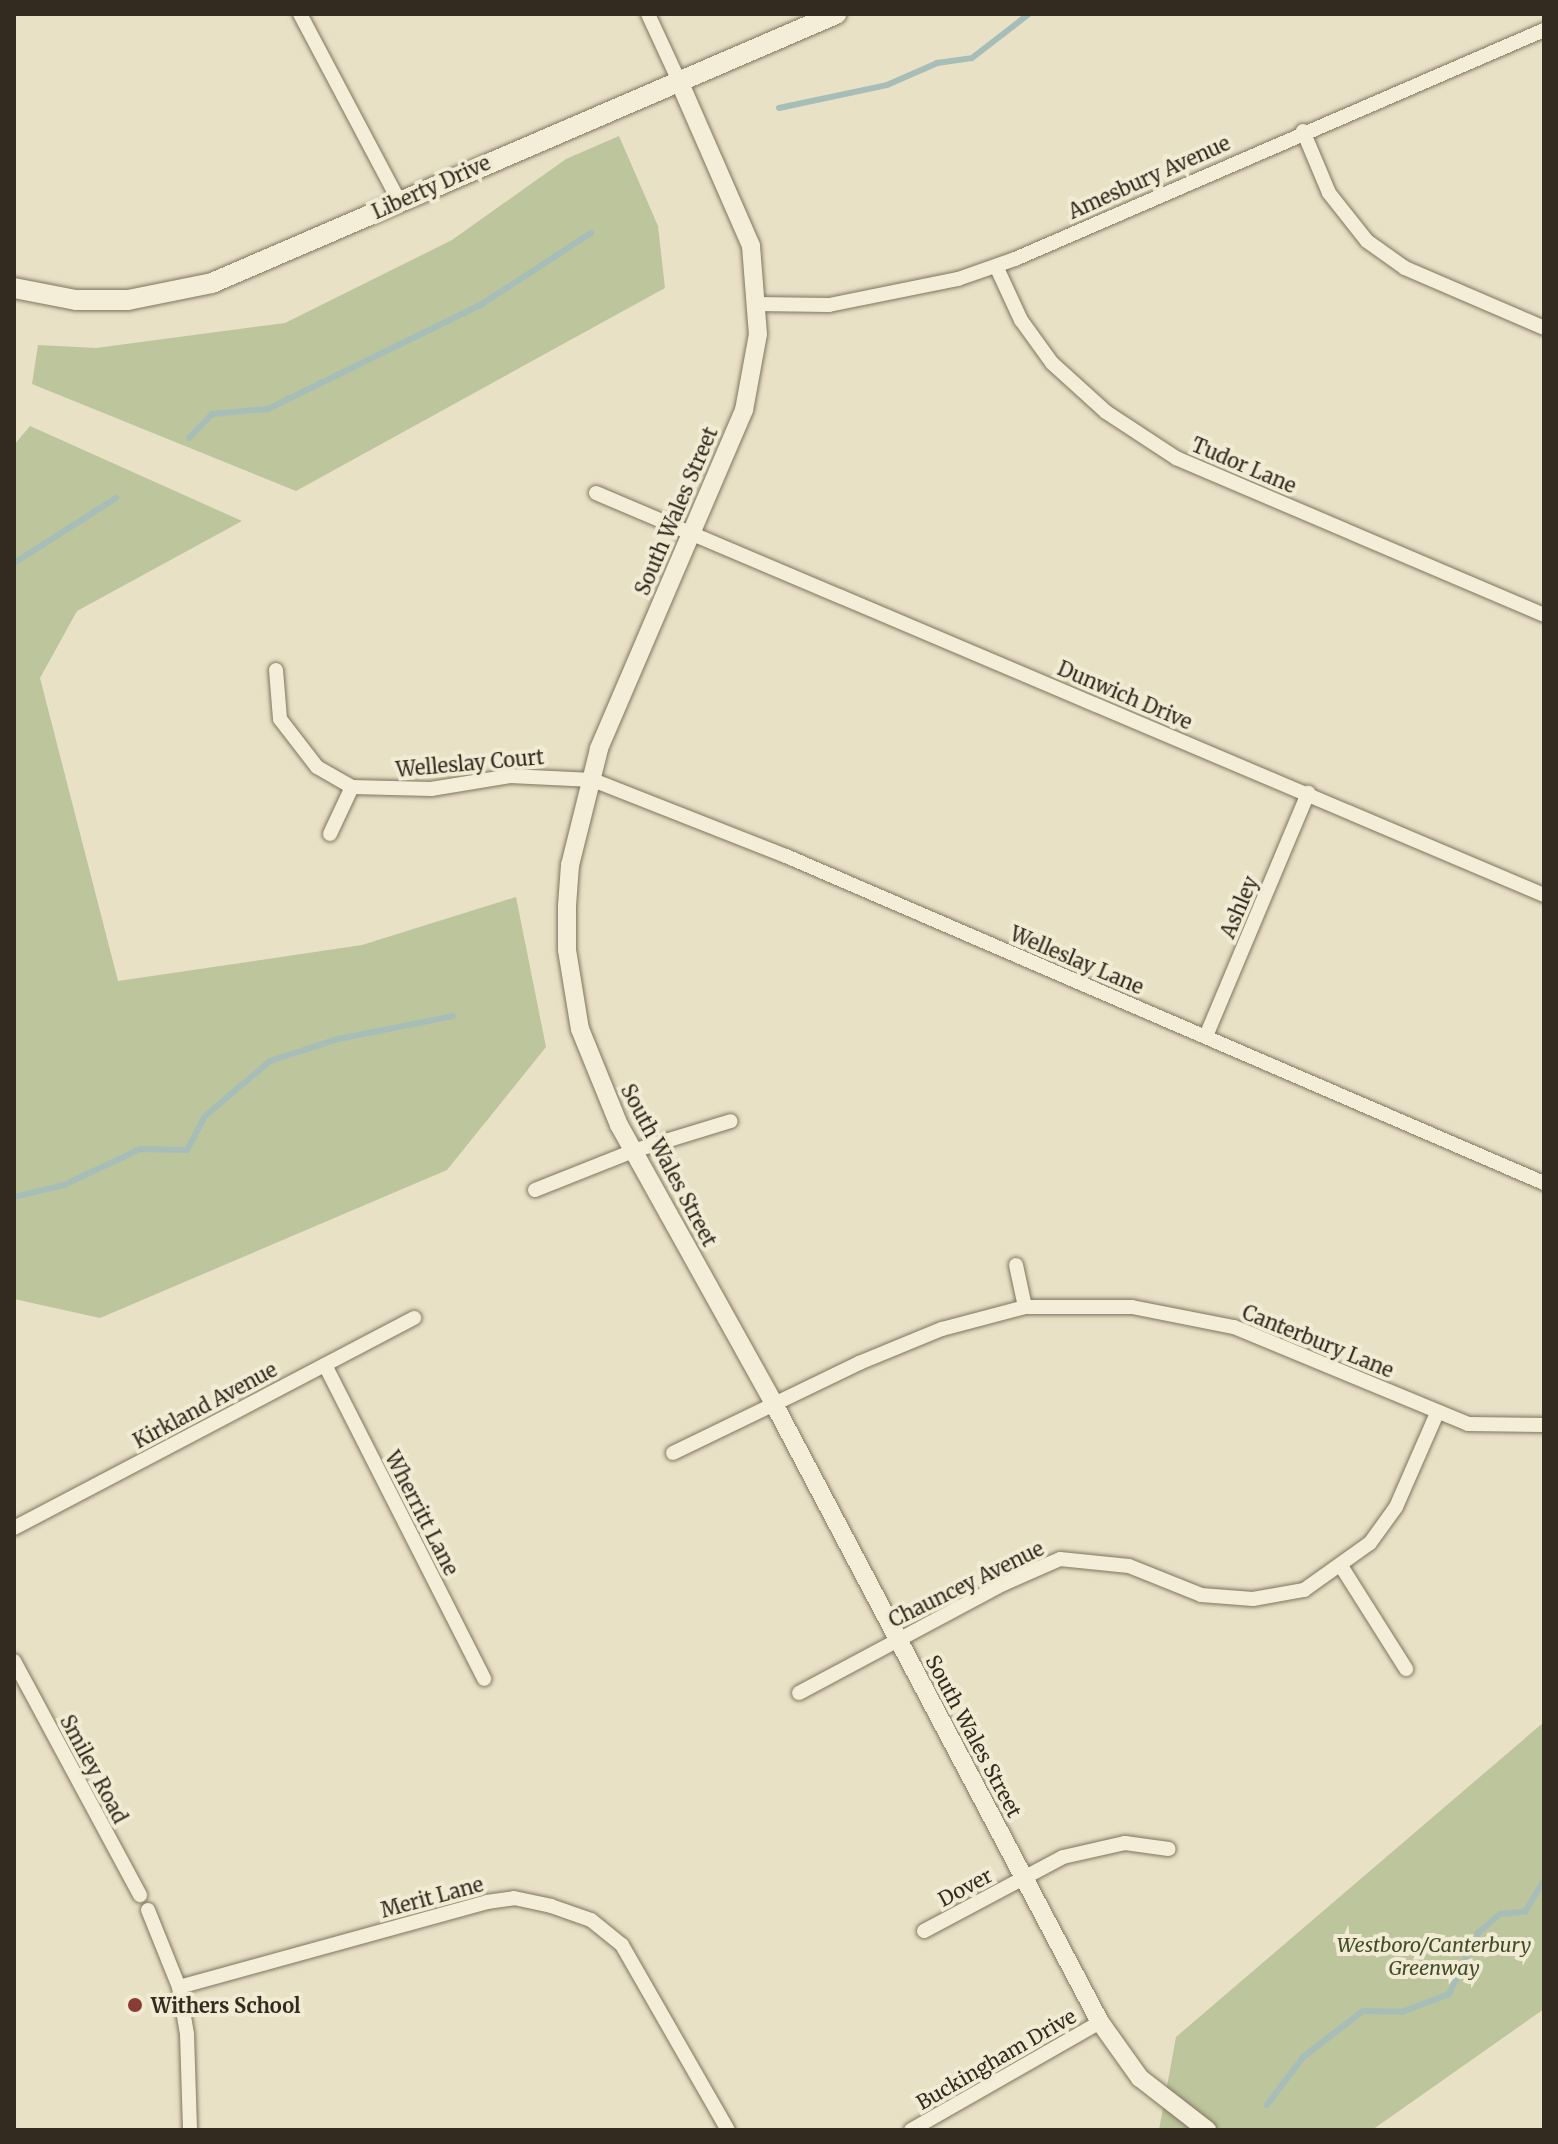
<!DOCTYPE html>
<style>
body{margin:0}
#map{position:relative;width:1558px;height:2144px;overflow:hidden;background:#e8e1c6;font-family:Merriweather,serif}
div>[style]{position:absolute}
.green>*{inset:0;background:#bcc59b}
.stream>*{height:6px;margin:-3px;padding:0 3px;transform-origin:3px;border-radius:3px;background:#a7bdb8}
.roads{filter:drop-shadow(0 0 2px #81745e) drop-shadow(0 0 2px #81745e)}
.minor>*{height:14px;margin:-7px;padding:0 7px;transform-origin:7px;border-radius:7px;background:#f4eed8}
.tertiary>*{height:18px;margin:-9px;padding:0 9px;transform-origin:9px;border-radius:9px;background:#f4eed8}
.secondary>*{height:20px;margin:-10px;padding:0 10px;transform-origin:10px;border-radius:10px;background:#f4eed8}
.dots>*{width:22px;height:22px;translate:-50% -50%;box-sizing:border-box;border:4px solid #f1ebd4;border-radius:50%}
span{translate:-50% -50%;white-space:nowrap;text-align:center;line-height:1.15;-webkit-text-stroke:8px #f1ebd4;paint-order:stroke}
.street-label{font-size:20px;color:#332b20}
.park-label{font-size:20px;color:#414d29;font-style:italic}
.poi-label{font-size:20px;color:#332b20;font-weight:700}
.left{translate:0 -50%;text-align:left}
.frame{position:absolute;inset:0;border:16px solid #332b20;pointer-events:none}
</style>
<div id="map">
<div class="green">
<i style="clip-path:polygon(619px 136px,658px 226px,665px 288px,296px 491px,32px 384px,38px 345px,96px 348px,285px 323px,452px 240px,566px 159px)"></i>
<i style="clip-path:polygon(30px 426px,242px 521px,77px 611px,40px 678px,118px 981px,362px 945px,516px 897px,546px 1047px,447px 1170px,100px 1318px,14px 1299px,14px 445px)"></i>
<i style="clip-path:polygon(1544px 1722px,1544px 2009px,1372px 2130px,1159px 2130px,1176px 2037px)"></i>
</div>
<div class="stream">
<i style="left:779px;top:108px;width:110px;rotate:-12deg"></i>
<i style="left:887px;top:85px;width:55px;rotate:-23.7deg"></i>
<i style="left:937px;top:63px;width:35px;rotate:-8deg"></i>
<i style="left:972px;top:58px;width:72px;rotate:-37.7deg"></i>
<i style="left:189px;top:438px;width:33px;rotate:-46deg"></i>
<i style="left:212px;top:414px;width:56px;rotate:-5.1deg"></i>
<i style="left:268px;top:409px;width:238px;rotate:-26.1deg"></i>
<i style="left:482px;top:304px;width:130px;rotate:-33.1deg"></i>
<i style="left:14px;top:563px;width:121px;rotate:-32.5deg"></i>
<i style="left:14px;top:1197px;width:51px;rotate:-13.5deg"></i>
<i style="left:64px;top:1185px;width:84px;rotate:-25.3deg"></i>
<i style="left:140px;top:1149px;width:47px;rotate:1.2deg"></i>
<i style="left:187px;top:1150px;width:38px;rotate:-62deg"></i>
<i style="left:205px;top:1116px;width:85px;rotate:-40.2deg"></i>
<i style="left:270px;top:1061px;width:71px;rotate:-17.9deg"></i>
<i style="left:338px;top:1039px;width:117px;rotate:-11.3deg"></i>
<i style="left:1267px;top:2105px;width:60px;rotate:-53.1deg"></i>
<i style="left:1303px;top:2057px;width:76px;rotate:-37.5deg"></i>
<i style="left:1363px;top:2011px;width:39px;rotate:1deg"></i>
<i style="left:1402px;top:2012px;width:50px;rotate:-21deg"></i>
<i style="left:1449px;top:1994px;width:68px;rotate:-64.6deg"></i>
<i style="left:1478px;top:1933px;width:29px;rotate:-41deg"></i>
<i style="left:1500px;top:1914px;width:25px;rotate:-5deg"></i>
<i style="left:1525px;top:1912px;width:37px;rotate:-59deg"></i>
</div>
<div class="roads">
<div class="minor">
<i style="left:300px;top:14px;width:212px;rotate:62.1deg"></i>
<i style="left:648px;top:14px;width:74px;rotate:65.2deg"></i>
<i style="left:1303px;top:131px;width:67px;rotate:67.2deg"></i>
<i style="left:1329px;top:193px;width:61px;rotate:51.6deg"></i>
<i style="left:1367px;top:241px;width:47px;rotate:35.4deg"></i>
<i style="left:1405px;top:268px;width:151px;rotate:23.3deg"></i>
<i style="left:996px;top:266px;width:60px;rotate:65.2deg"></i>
<i style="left:1021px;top:320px;width:53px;rotate:54.2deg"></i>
<i style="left:1052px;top:363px;width:73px;rotate:42.2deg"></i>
<i style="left:1106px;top:412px;width:84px;rotate:33.3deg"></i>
<i style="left:1176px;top:458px;width:400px;rotate:23.1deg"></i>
<i style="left:756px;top:304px;width:73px;rotate:0.8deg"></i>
<i style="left:829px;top:305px;width:132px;rotate:-11.4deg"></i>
<i style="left:958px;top:279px;width:60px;rotate:-19.3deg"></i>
<i style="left:1015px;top:259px;width:576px;rotate:-23.41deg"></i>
<i style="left:596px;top:493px;width:1030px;rotate:22.98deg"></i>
<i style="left:276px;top:670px;width:49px;rotate:85.3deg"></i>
<i style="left:280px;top:719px;width:61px;rotate:52.4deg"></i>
<i style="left:317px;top:767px;width:40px;rotate:29.7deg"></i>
<i style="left:352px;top:787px;width:79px;rotate:1.5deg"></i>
<i style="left:431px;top:789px;width:80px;rotate:-9.3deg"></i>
<i style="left:510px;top:776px;width:83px;rotate:2.8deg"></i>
<i style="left:593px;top:780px;width:207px;rotate:21.5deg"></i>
<i style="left:786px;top:856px;width:826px;rotate:23.34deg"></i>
<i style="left:330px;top:834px;width:52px;rotate:-64.9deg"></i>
<i style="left:1206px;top:1036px;width:264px;rotate:-67.2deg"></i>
<i style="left:535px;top:1190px;width:105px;rotate:-21.7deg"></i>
<i style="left:633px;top:1151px;width:102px;rotate:-17deg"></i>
<i style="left:1016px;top:1265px;width:43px;rotate:77.9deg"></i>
<i style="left:325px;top:1365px;width:352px;rotate:63.1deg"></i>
<i style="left:673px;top:1453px;width:207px;rotate:-25.8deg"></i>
<i style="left:859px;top:1363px;width:90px;rotate:-22.3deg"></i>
<i style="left:942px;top:1329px;width:86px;rotate:-14.8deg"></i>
<i style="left:1025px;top:1307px;width:107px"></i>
<i style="left:1132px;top:1307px;width:104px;rotate:11.1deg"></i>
<i style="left:1234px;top:1327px;width:253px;rotate:22.5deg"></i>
<i style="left:1468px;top:1424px;width:76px;rotate:0.8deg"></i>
<i style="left:14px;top:1528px;width:452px;rotate:-27.7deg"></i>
<i style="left:1341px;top:1566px;width:122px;rotate:57.7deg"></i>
<i style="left:14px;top:1661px;width:266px;rotate:61.7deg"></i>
<i style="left:799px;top:1693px;width:231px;rotate:-28.1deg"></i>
<i style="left:1003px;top:1584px;width:62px;rotate:-23.7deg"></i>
<i style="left:1060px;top:1559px;width:69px;rotate:5.8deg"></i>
<i style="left:1129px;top:1566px;width:78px;rotate:21.9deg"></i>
<i style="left:1201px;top:1595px;width:52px;rotate:4.4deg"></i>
<i style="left:1253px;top:1599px;width:52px;rotate:-10deg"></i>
<i style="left:1304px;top:1590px;width:81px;rotate:-35.5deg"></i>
<i style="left:1370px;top:1543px;width:44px;rotate:-54.2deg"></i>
<i style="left:1396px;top:1507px;width:103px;rotate:-66.4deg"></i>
<i style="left:148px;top:1910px;width:83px;rotate:68.1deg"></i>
<i style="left:179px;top:1987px;width:48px;rotate:80.3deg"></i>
<i style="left:187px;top:2034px;width:96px;rotate:88.2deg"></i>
<i style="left:924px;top:1931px;width:157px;rotate:-28deg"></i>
<i style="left:1063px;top:1857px;width:64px;rotate:-12.7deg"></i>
<i style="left:1125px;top:1843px;width:44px;rotate:7.8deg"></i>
<i style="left:179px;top:1987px;width:320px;rotate:-15.4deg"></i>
<i style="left:487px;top:1902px;width:27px;rotate:-8deg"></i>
<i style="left:514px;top:1898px;width:38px;rotate:12deg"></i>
<i style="left:551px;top:1906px;width:42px;rotate:19.3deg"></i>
<i style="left:591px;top:1920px;width:40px;rotate:39deg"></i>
<i style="left:622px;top:1945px;width:213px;rotate:60.2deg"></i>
<i style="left:911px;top:2130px;width:218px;rotate:-29.7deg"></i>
</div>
<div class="tertiary">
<i style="left:679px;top:81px;width:180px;rotate:66.4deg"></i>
<i style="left:751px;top:246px;width:88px;rotate:85.5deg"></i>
<i style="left:758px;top:334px;width:77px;rotate:100.4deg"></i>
<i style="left:744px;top:410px;width:369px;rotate:113.2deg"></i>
<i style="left:599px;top:749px;width:120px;rotate:104deg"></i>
<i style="left:570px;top:865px;width:41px;rotate:94.2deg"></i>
<i style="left:567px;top:906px;width:44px;rotate:90deg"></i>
<i style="left:567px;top:950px;width:80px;rotate:80.7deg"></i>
<i style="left:580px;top:1029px;width:104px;rotate:67.9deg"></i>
<i style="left:619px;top:1125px;width:319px;rotate:60.9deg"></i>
<i style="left:774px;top:1404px;width:699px;rotate:62.19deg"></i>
<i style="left:1100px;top:2022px;width:69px;rotate:54.5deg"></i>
<i style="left:1140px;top:2078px;width:85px;rotate:37.8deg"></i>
</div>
<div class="secondary">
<i style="left:14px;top:288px;width:63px;rotate:11deg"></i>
<i style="left:76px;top:300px;width:52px"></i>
<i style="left:128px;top:300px;width:86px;rotate:-11.4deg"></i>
<i style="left:212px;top:283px;width:680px;rotate:-23.32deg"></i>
</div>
</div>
<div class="dots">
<i style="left:135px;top:2005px;background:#893c35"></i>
</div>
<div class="street-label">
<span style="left:1149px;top:177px;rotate:-24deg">Amesbury Avenue</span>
<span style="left:431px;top:187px;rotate:-24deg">Liberty Drive</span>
<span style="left:1244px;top:465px;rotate:23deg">Tudor Lane</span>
<span style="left:676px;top:511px;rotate:-67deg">South Wales Street</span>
<span style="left:1125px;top:695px;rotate:23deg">Dunwich Drive</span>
<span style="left:470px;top:763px;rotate:-5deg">Welleslay Court</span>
<span style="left:1239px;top:907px;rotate:-67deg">Ashley</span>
<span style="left:1077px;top:960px;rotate:23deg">Welleslay Lane</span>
<span style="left:669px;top:1165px;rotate:62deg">South Wales Street</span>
<span style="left:1318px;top:1341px;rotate:22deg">Canterbury Lane</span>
<span style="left:205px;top:1405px;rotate:-28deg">Kirkland Avenue</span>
<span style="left:422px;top:1513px;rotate:63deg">Wherritt Lane</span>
<span style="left:966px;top:1584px;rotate:-26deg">Chauncey Avenue</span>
<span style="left:974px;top:1736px;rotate:62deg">South Wales Street</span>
<span style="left:94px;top:1769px;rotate:62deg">Smiley Road</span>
<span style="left:965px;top:1887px;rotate:-28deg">Dover</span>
<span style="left:432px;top:1897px;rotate:-15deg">Merit Lane</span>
<span style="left:996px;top:2059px;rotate:-30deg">Buckingham Drive</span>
</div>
<div class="park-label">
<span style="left:1434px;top:1956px">Westboro/Canterbury<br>Greenway</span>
</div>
<div class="poi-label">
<span class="left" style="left:151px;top:2005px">Withers School</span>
</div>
<div class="frame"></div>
</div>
